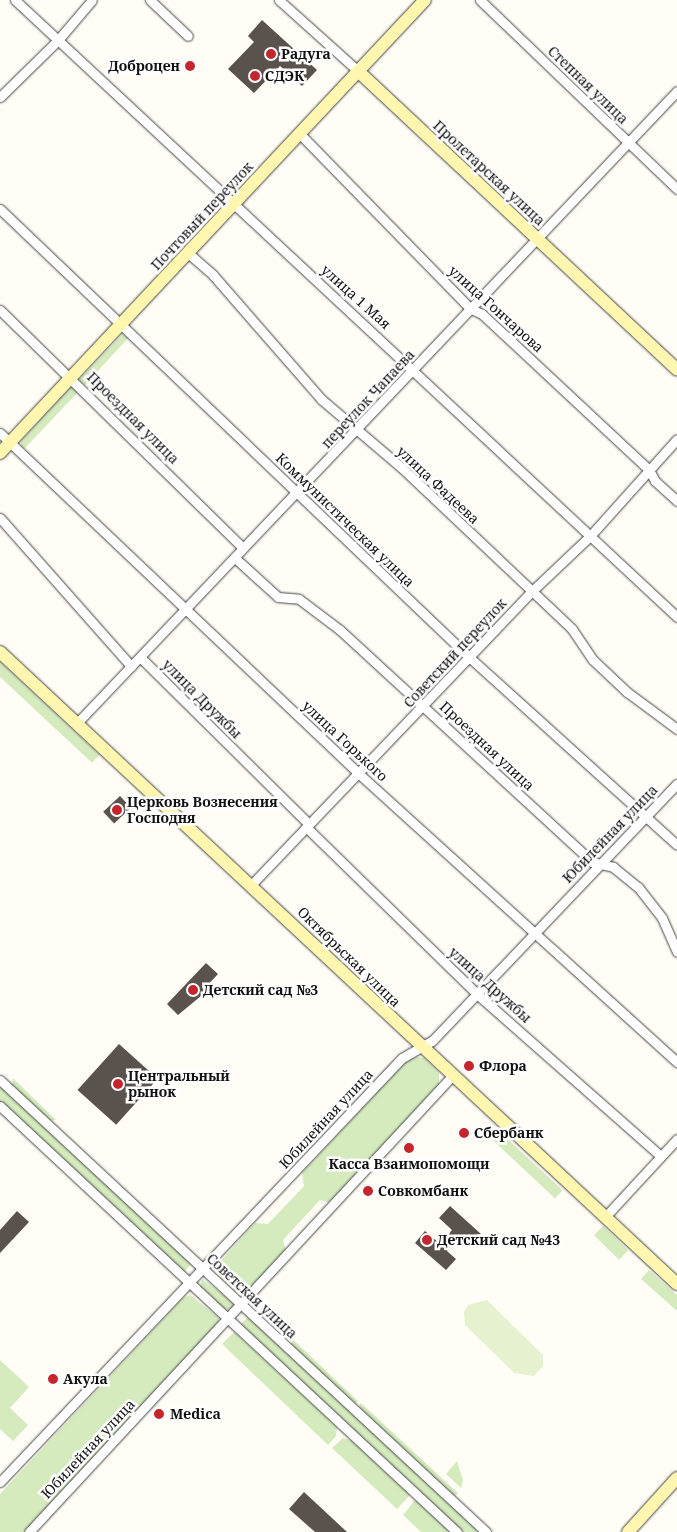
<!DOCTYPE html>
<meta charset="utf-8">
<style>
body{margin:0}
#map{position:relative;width:677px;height:1532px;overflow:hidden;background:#fffdf5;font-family:"Noto Serif",serif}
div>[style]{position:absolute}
.green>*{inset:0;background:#d5ebbd;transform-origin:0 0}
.pitch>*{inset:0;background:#e6f2cf}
.building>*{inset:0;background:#5a524d;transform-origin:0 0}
.roads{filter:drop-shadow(0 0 1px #444) drop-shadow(0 0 1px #444)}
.street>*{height:9px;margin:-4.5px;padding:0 4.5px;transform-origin:4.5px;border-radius:4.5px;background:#fff}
.secondary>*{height:12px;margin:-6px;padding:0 6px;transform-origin:6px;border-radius:6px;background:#fff6b0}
.dots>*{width:14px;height:14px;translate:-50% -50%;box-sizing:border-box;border:2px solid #fff;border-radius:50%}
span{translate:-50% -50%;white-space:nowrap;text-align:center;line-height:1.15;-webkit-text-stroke:5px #fff;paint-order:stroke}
.poi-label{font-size:14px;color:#111;font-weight:700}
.left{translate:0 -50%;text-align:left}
.right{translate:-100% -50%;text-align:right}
.street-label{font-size:14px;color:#111}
</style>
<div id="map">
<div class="green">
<i style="clip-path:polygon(122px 335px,130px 336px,85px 385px,79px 380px)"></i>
<i style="clip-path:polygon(73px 385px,81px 389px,25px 448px,21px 447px,21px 441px)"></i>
<i style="left:0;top:662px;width:136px;height:11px;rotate:43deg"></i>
<i style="clip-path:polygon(417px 1057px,424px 1058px,439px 1072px,439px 1086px,331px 1203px,320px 1200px,283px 1240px,286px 1251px,241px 1300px,211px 1272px,255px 1223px,268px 1224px,304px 1186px,302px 1173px,408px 1059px)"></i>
<i style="clip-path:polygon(13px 1078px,56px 1120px,47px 1121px,11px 1087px)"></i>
<i style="left:0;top:1085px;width:262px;height:15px;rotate:43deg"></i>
<i style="left:499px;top:1131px;width:87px;height:11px;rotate:43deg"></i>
<i style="left:603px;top:1226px;width:35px;height:13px;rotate:44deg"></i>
<i style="clip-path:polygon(649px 1270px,677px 1295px,677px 1311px,641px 1279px)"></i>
<i style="clip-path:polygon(202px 1279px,233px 1302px,233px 1308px,225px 1310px,200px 1286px)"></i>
<i style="clip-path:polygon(190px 1295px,218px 1317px,219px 1324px,26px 1532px,0 1532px,0 1494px,183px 1298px)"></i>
<i style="clip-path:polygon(248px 1317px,482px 1532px,463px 1532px,240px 1325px)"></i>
<i style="clip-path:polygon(234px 1332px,337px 1427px,336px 1436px,328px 1445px,222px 1344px)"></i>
<i style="clip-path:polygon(285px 1332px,358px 1401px,355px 1404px,282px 1342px)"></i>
<i style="clip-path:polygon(0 1360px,29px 1387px,10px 1408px,28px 1425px,13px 1441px,0 1429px)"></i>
<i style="clip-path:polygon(361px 1403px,458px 1493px,453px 1498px,358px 1408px)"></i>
<i style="clip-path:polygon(343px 1438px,352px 1441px,410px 1495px,397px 1509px,332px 1448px)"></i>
<i style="clip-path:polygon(457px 1461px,463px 1480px,461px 1488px,446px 1474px)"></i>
<i style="clip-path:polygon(415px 1500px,450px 1532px,421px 1532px,403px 1515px)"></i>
</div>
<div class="pitch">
<i style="clip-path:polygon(487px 1300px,543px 1355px,543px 1366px,534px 1376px,514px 1373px,465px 1325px,464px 1312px,468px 1305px)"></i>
</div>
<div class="building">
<i style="clip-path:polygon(262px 20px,317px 70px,302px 86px,280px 66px,254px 93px,228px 69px,254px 42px,248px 36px)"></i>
<i style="left:120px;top:796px;width:16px;height:23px;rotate:47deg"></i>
<i style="clip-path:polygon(206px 963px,218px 974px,204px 989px,207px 991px,178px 1015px,167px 1004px)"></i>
<i style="left:119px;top:1044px;width:52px;height:62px;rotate:42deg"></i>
<i style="clip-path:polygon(450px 1206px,481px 1234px,470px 1246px,459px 1236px,447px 1251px,456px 1259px,446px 1270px,415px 1243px,425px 1231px,440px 1244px,452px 1230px,439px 1218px)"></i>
<i style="clip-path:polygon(17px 1211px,29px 1222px,0 1253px,0 1230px)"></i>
<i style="clip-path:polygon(304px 1492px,347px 1532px,315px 1532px,289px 1509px)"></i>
</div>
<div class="roads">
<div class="street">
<i style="left:15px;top:0;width:905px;rotate:42.98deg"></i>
<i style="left:150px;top:0;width:52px;rotate:43.5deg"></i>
<i style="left:279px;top:0;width:106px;rotate:41.9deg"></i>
<i style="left:480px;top:0;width:273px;rotate:43.8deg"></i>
<i style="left:0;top:97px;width:81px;rotate:-44.5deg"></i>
<i style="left:58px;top:40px;width:52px;rotate:-49.6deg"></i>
<i style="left:300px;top:134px;width:245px;rotate:45.7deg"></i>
<i style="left:471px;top:309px;width:12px;rotate:24deg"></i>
<i style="left:482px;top:314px;width:229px;rotate:43deg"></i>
<i style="left:649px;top:470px;width:13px;rotate:61deg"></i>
<i style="left:655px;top:481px;width:30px;rotate:42deg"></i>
<i style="left:0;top:209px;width:649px;rotate:43.69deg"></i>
<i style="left:469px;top:657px;width:280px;rotate:42.1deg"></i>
<i style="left:188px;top:253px;width:33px;rotate:41deg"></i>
<i style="left:213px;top:275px;width:164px;rotate:48.9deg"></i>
<i style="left:321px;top:399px;width:106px;rotate:40.4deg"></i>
<i style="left:402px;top:468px;width:179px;rotate:43.4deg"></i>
<i style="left:532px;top:591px;width:55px;rotate:43.5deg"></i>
<i style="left:572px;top:629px;width:37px;rotate:56deg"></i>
<i style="left:593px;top:660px;width:47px;rotate:43.3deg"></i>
<i style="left:627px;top:692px;width:62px;rotate:36.5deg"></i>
<i style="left:0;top:310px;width:340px;rotate:44.4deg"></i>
<i style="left:0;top:433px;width:492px;rotate:43.5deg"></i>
<i style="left:357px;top:772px;width:432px;rotate:42.2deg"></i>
<i style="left:0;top:518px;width:198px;rotate:48.5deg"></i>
<i style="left:235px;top:558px;width:58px;rotate:42.2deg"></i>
<i style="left:278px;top:597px;width:21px;rotate:5deg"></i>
<i style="left:299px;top:599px;width:51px;rotate:37.1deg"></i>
<i style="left:340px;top:630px;width:343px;rotate:42.6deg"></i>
<i style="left:592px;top:862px;width:22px;rotate:13deg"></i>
<i style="left:613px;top:867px;width:32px;rotate:39deg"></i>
<i style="left:638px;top:887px;width:39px;rotate:52deg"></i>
<i style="left:662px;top:918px;width:37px;rotate:66deg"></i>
<i style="left:141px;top:658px;width:235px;rotate:44.7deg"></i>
<i style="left:77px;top:723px;width:871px;rotate:-46.49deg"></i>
<i style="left:306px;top:827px;width:239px;rotate:44.3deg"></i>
<i style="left:477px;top:994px;width:245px;rotate:41.4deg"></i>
<i style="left:251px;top:885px;width:407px;rotate:-46.3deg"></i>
<i style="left:532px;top:591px;width:80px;rotate:-43.5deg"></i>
<i style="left:590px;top:536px;width:130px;rotate:-48.1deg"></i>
<i style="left:0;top:1080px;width:664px;rotate:42.92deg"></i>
<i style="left:0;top:1106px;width:625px;rotate:42.99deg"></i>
<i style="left:605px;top:1217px;width:106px;rotate:-47.3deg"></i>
<i style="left:0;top:1482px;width:584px;rotate:-46.53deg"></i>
<i style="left:402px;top:1058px;width:34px;rotate:-30deg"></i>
<i style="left:432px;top:1041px;width:355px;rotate:-46.4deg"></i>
<i style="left:29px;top:1532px;width:622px;rotate:-47.15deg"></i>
</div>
<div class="secondary">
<i style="left:358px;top:71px;width:437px;rotate:43.1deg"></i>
<i style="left:0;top:453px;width:621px;rotate:-46.83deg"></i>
<i style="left:0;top:652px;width:926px;rotate:43.03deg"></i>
<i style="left:628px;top:1532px;width:73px;rotate:-47.8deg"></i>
</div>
</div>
<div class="dots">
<i style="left:271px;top:54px;background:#c4262e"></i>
<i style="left:190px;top:66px;background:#c4262e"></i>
<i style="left:255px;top:76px;background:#c4262e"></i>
<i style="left:117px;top:810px;background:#c4262e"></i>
<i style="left:193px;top:990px;background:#c4262e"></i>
<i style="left:469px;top:1066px;background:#c4262e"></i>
<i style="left:118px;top:1084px;background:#c4262e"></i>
<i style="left:464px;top:1133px;background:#c4262e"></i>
<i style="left:409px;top:1148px;background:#c4262e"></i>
<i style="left:368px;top:1191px;background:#c4262e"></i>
<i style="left:427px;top:1240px;background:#c4262e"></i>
<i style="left:53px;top:1379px;background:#c4262e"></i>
<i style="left:159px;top:1414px;background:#c4262e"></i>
</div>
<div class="poi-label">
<span class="left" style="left:281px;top:54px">Радуга</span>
<span class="right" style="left:180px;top:66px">Доброцен</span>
<span class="left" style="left:265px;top:76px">СДЭК</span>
<span class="left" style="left:127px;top:810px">Церковь Вознесения<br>Господня</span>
<span class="left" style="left:203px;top:990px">Детский сад №3</span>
<span class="left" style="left:479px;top:1066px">Флора</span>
<span class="left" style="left:128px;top:1084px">Центральный<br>рынок</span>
<span class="left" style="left:474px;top:1133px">Сбербанк</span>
<span style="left:409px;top:1164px">Касса Взаимопомощи</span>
<span class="left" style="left:378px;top:1191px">Совкомбанк</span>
<span class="left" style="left:437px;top:1240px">Детский сад №43</span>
<span class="left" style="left:63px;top:1379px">Акула</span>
<span class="left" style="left:170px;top:1414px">Mеdica</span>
</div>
<div class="street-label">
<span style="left:588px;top:85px;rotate:44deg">Степная улица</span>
<span style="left:489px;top:173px;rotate:43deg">Пролетарская улица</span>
<span style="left:202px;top:216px;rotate:-47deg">Почтовый переулок</span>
<span style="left:356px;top:297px;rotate:42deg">улица 1 Мая</span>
<span style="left:496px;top:309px;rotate:42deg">улица Гончарова</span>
<span style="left:368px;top:399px;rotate:-47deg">переулок Чапаева</span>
<span style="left:133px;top:418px;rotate:45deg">Проездная улица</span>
<span style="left:438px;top:485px;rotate:43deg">улица Фадеева</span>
<span style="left:345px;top:520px;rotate:44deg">Коммунистическая улица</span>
<span style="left:455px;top:653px;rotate:-47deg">Советский переулок</span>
<span style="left:202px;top:699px;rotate:45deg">улица Дружбы</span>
<span style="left:345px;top:741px;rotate:43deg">улица Горького</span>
<span style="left:487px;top:746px;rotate:43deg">Проездная улица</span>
<span style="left:610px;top:834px;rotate:-46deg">Юбилейная улица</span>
<span style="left:349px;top:957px;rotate:44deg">Октябрьская улица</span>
<span style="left:490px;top:985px;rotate:42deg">улица Дружбы</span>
<span style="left:326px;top:1119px;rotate:-47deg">Юбилейная улица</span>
<span style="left:252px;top:1296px;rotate:43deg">Советская улица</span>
<span style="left:88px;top:1449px;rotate:-47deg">Юбилейная улица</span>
</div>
</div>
